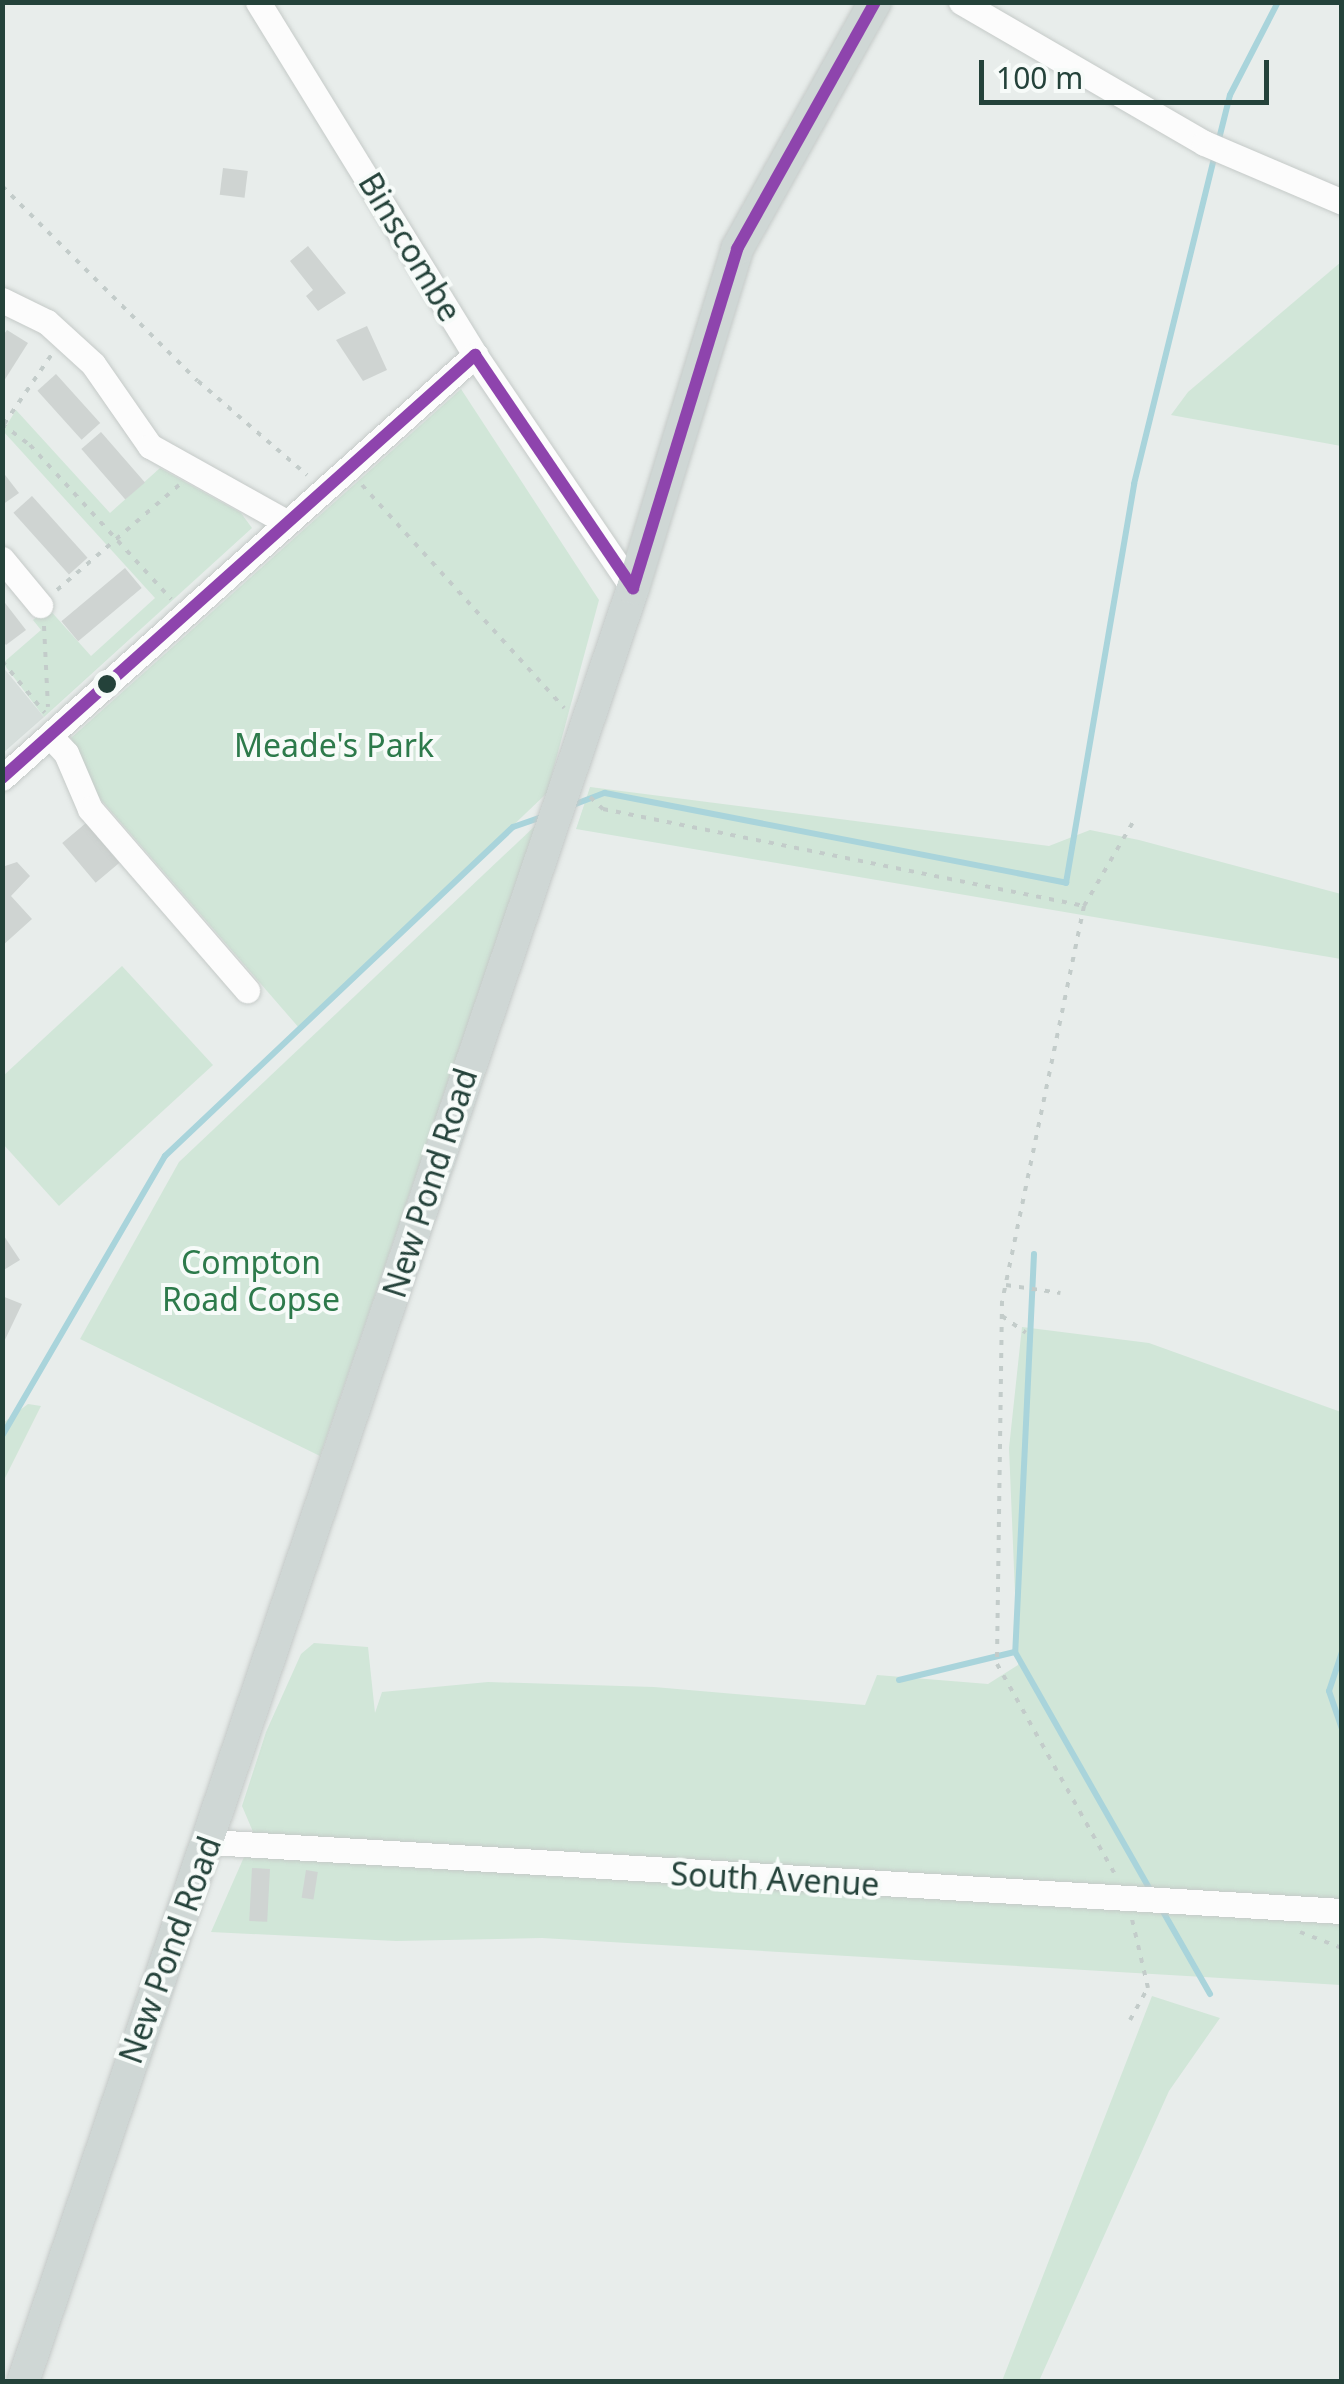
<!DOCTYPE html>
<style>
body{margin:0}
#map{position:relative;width:1344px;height:2384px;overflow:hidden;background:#e8edeb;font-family:"Noto Sans",sans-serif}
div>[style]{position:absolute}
.built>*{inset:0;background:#d6dedb}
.green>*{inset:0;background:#d1e6d8}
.stream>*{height:6px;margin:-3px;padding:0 3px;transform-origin:3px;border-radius:3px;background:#a9d4db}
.building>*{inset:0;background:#cfd4d2;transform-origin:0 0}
.path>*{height:4px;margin-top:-2px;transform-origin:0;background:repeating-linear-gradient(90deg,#c3ccca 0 5px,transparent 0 13px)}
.roads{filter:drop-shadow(0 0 2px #c5cac8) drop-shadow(0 0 2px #c5cac8)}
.minor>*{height:25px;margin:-12.5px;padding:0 12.5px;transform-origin:12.5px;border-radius:12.5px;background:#fcfcfc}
.major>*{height:32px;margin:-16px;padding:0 16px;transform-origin:16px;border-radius:16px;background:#cfd7d5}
.bus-1>*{height:12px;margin:-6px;padding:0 6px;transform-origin:6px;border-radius:6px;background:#8e44ad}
.dots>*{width:28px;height:28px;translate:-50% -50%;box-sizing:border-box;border:5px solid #f7fbf9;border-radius:50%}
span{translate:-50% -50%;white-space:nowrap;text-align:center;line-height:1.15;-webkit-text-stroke:8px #f7fbf9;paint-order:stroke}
.street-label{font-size:32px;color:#24423a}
.park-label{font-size:32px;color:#2d7a4b}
.frame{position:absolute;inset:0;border:5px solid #24423a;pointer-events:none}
.scale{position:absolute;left:979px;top:60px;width:290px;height:45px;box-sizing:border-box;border:5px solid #24423a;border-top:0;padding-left:12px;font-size:30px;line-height:35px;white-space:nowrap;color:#24423a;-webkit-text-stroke:8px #f7fbf9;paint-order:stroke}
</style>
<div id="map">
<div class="built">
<i style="clip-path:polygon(2px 666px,44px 717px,3px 753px,2px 753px)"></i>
</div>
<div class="green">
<i style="clip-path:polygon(1341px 262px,1341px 446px,1171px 415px,1188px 392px)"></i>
<i style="clip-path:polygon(461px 389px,599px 600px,547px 793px,300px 1029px,96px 794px,71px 738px)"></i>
<i style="clip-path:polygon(16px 410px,110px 513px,160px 468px,241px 513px,252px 528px,44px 717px,3px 663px,41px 630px,33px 620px,48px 608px,91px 656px,155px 598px,3px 431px)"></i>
<i style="clip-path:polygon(590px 787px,1049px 846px,1090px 830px,1139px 840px,1341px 894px,1341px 959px,576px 829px)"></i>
<i style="clip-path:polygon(535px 826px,320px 1456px,80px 1339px,179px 1162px)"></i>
<i style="clip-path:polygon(122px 966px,213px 1065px,59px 1206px,3px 1144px,3px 1076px)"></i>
<i style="clip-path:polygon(1022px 1327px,1149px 1343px,1341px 1412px,1341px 1985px,542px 1938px,396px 1941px,211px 1932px,244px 1857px,332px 1860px,257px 1841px,242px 1806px,266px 1732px,301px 1654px,314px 1643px,368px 1647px,375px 1713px,382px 1692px,488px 1682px,654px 1687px,865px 1705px,877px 1675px,988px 1684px,1018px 1665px,1009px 1448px)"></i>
<i style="clip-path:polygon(28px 1404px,41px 1406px,3px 1482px,3px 1423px)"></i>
<i style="clip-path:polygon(1152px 1996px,1220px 2018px,1169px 2091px,1039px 2381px,1002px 2381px)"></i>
</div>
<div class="stream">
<i style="left:1218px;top:143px;width:49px;rotate:-76deg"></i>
<i style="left:1230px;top:95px;width:105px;rotate:-62.7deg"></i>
<i style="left:573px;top:805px;width:34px;rotate:-21deg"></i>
<i style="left:605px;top:793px;width:470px;rotate:11deg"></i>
<i style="left:1066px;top:883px;width:405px;rotate:-80.3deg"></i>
<i style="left:1134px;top:484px;width:339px;rotate:-76.2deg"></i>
<i style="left:1034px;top:1254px;width:398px;rotate:92.7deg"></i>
<i style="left:1015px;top:1652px;width:277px;rotate:60.4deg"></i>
<i style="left:2px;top:1436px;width:324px;rotate:-59.8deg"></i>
<i style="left:165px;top:1156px;width:479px;rotate:-43.4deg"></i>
<i style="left:513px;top:827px;width:31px;rotate:-19deg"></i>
<i style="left:1342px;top:1652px;width:41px;rotate:108.4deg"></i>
<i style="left:1329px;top:1691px;width:40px;rotate:71.1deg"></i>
<i style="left:899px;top:1680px;width:119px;rotate:-13.6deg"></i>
<i style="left:1161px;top:1908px;width:99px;rotate:60.3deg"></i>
</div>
<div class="building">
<i style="left:223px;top:168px;width:25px;height:27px;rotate:7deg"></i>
<i style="clip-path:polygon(308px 246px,346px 293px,318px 311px,306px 296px,313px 290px,290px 261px)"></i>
<i style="clip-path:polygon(367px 326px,387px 370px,363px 381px,336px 340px)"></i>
<i style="clip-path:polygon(7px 330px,28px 343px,2px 384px,2px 337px)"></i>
<i style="left:56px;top:374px;width:66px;height:25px;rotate:48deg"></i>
<i style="left:101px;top:432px;width:67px;height:26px;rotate:49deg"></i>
<i style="clip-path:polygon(2px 471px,19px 493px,2px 505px)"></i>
<i style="left:32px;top:496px;width:83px;height:25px;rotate:48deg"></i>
<i style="left:125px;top:568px;width:26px;height:83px;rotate:50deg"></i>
<i style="clip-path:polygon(2px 599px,26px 630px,6px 645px,2px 640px)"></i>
<i style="left:86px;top:823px;width:52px;height:31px;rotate:50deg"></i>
<i style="clip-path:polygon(17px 862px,30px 876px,11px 896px,32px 919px,2px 946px,2px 867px)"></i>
<i style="clip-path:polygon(2px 1233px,20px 1260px,2px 1271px)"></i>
<i style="clip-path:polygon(2px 1296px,22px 1304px,2px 1346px)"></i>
<i style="left:252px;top:1868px;width:18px;height:53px;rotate:3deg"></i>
<i style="left:306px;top:1870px;width:12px;height:28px;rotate:9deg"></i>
</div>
<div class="path">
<i style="left:2px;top:186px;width:276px;rotate:44.9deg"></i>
<i style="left:198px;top:381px;width:144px;rotate:40.8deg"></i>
<i style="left:2px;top:424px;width:35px;rotate:37deg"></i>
<i style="left:30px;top:445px;width:209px;rotate:47.5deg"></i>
<i style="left:4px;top:424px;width:85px;rotate:-55.6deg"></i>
<i style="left:362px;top:485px;width:301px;rotate:47.8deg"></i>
<i style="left:57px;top:590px;width:161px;rotate:-40.7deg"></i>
<i style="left:44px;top:626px;width:81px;rotate:87.2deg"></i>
<i style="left:2px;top:661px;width:67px;rotate:50.4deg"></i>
<i style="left:590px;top:797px;width:18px;rotate:43deg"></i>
<i style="left:603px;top:809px;width:491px;rotate:11.4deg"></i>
<i style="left:1084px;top:906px;width:403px;rotate:101.7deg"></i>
<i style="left:1002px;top:1301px;width:363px;rotate:90.8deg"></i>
<i style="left:997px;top:1664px;width:241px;rotate:60.7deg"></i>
<i style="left:1084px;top:906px;width:103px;rotate:-59.7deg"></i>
<i style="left:1006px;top:1285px;width:55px;rotate:8.4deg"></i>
<i style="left:1002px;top:1316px;width:29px;rotate:35deg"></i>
<i style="left:1300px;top:1932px;width:45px;rotate:20.9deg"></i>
<i style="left:1130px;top:2020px;width:37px;rotate:-61deg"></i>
<i style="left:1148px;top:1988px;width:71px;rotate:-103.1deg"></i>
</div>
<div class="roads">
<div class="minor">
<i style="left:258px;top:2px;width:414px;rotate:58.4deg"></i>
<i style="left:475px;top:355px;width:282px;rotate:55.9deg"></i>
<i style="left:961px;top:2px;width:281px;rotate:30.1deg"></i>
<i style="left:1204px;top:143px;width:150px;rotate:23.1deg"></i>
<i style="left:2px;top:300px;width:50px;rotate:26.1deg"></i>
<i style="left:47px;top:322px;width:62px;rotate:42.4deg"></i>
<i style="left:93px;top:364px;width:100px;rotate:55.2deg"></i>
<i style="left:150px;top:446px;width:156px;rotate:29.2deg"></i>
<i style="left:2px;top:559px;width:60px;rotate:50.4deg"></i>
<i style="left:50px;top:736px;width:23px;rotate:47deg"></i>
<i style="left:66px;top:753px;width:61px;rotate:66.8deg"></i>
<i style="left:90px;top:809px;width:240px;rotate:49.1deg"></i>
<i style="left:2px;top:778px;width:635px;rotate:-41.81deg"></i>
<i style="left:210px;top:1842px;width:1134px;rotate:3.49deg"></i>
</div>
<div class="major">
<i style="left:23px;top:2382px;width:1895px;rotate:-71.22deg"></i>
<i style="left:633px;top:588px;width:355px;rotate:-72.9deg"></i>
<i style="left:737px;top:249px;width:283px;rotate:-60.8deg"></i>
</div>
</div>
<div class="bus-1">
<i style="left:475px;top:355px;width:282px;rotate:55.9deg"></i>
<i style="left:633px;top:588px;width:355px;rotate:-72.9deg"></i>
<i style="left:737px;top:249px;width:283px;rotate:-60.8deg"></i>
<i style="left:2px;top:778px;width:635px;rotate:-41.81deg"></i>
</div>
<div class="dots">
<i style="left:107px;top:684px;background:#24423a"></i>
</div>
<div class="street-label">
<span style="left:410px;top:247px;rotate:59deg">Binscombe</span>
<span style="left:430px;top:1183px;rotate:-72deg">New Pond Road</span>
<span style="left:775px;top:1879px;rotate:3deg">South Avenue</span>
<span style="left:170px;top:1950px;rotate:-70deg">New Pond Road</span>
</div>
<div class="park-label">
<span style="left:334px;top:745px">Meade's Park</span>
<span style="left:251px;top:1281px">Compton<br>Road Copse</span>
</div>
<div class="frame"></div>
<div class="scale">100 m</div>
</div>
